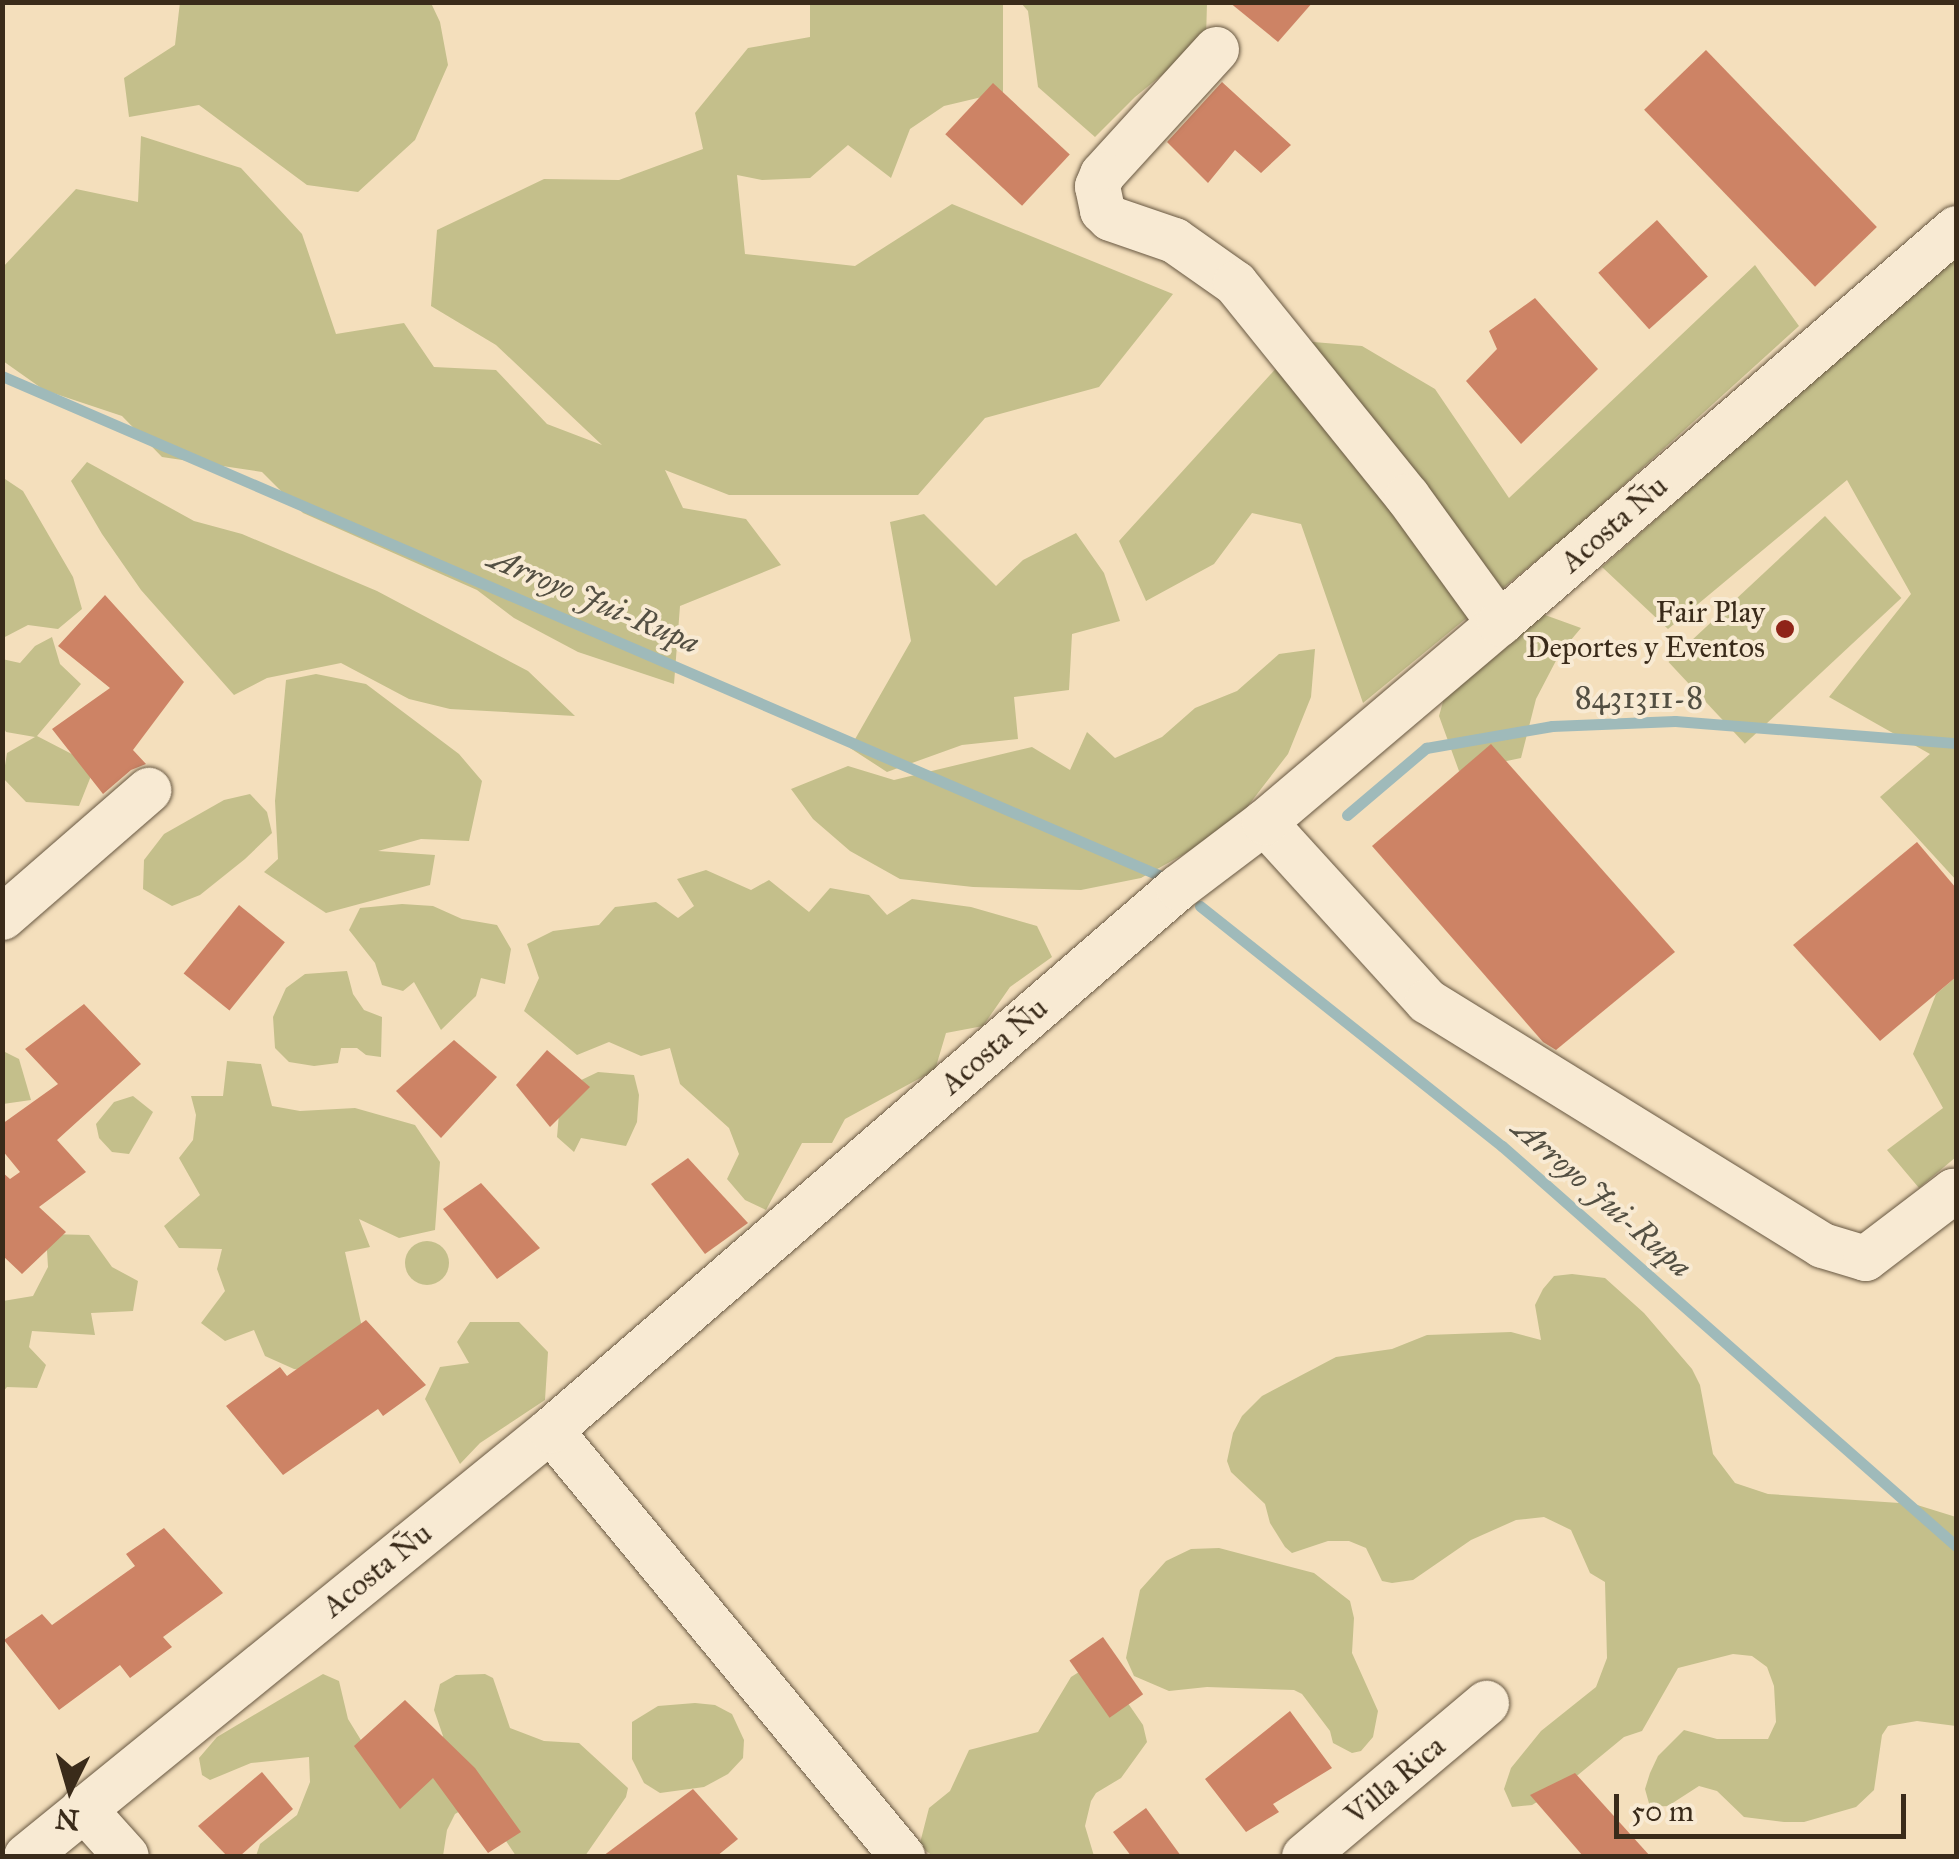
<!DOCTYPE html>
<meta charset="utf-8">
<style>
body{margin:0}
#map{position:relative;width:1959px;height:1859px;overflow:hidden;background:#f4dfbc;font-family:"IM FELL Great Primer",serif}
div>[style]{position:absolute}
.green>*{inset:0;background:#c4bf8b;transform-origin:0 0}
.round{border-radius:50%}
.stream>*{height:11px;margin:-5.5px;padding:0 5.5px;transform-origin:5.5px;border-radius:5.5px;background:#9fbaba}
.building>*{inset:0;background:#cd8365;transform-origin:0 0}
.roads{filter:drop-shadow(0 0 2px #685842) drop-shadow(0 0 2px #685842)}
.minor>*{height:45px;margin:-22.5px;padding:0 22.5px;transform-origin:22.5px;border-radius:22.5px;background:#f8ead3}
.dots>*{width:28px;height:28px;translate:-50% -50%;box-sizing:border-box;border:5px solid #f8ead3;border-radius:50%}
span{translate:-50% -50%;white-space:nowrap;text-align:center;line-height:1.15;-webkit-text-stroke:8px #f8ead3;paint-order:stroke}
.street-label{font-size:30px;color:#3a2b1a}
.poi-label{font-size:30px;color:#3a2b1a}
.right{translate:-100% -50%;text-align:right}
.water-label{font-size:32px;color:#534f42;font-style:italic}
.frame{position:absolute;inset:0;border:5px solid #3a2b1a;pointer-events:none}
.north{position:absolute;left:20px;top:1739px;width:100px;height:100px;-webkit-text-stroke:8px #f8ead3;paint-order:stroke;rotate:185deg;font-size:28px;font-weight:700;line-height:40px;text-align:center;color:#3a2b1a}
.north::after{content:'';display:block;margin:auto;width:35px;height:45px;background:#3a2b1a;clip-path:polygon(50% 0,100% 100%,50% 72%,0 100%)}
.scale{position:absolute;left:1614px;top:1794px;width:292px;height:45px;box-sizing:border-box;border:5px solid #3a2b1a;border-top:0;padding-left:12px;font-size:30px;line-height:35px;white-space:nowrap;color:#3a2b1a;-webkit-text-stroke:8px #f8ead3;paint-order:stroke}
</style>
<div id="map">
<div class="green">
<i style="clip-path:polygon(180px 2px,431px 3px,440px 22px,448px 65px,415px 140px,358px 192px,307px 185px,199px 105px,129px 117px,124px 78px,175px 45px)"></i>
<i style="clip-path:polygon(810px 3px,1003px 3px,1003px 92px,944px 106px,910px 129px,891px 178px,848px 145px,810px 178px,762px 180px,737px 175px,745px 254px,855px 266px,952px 204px,1173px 294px,1099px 387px,985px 418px,918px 495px,729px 495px,665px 470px,683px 508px,746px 519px,781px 565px,680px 606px,674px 684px,578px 652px,514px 618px,477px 590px,303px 513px,262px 472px,162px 457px,122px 416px,44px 390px,3px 361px,3px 267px,76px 189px,138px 202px,141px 136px,241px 168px,302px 234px,336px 334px,404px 323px,434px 367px,496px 370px,547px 424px,602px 445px,496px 345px,431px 306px,437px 230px,544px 179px,619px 180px,703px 149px,695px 113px,748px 48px,810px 37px)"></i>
<i style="clip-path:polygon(1021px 3px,1207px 3px,1206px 39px,1135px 97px,1095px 137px,1038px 87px,1028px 11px)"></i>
<i style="clip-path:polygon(1956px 254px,1956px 880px,1880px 797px,1930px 754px,1829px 697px,1911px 594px,1847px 480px,1668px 629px,1602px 567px)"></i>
<i style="clip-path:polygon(1755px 265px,1799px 326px,1575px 529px,1363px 703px,1301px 524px,1252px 513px,1214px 564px,1146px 601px,1119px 541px,1301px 341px,1362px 346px,1435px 389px,1509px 498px)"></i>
<i style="clip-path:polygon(87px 462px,194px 521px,242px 534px,377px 591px,528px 671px,575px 716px,450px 709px,409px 699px,341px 663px,267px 678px,234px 695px,141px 590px,102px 534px,71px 481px)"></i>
<i style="clip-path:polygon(2px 477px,23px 491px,73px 577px,82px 609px,58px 629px,28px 625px,3px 638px)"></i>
<i style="clip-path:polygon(924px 514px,996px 586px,1023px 560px,1076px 533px,1104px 573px,1120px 621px,1072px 634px,1069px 690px,1014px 697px,1018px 739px,962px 745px,887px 772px,850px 748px,911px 641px,890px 522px)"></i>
<i style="left:1825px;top:516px;width:112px;height:214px;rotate:47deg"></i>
<i style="clip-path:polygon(1534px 611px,1581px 628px,1560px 653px,1536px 699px,1521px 758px,1459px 771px,1439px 716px,1446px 691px)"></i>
<i style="clip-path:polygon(52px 637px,60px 664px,81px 684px,37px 736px,95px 766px,79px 806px,26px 802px,3px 778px,7px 753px,35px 737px,6px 732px,3px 726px,2px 659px,20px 663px,35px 646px)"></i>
<i style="clip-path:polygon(1315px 649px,1311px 697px,1288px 754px,1244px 811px,1195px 848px,1141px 878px,1081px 890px,973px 887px,900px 879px,850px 851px,813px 819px,791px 789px,848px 766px,894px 780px,1032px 747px,1070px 770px,1087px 732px,1115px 758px,1162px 737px,1195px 708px,1237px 691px,1279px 654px)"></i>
<i style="clip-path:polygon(316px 674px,366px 684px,459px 754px,482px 781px,469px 841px,421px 839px,378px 851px,435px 855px,430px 885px,326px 913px,264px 872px,278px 859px,275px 801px,286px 680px)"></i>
<i style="clip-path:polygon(250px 794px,267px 812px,272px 833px,245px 859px,200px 895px,172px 906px,143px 889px,144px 860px,164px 834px,224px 800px)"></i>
<i style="clip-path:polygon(706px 870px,751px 890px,769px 880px,809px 912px,830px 888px,869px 895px,887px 915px,912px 899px,971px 907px,1037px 926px,1052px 957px,1010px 987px,983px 1026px,946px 1033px,935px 1070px,845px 1119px,832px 1143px,802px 1143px,766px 1210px,745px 1200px,727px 1179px,739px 1154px,729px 1128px,680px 1084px,670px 1048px,641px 1056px,609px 1042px,577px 1055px,524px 1011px,539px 978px,527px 944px,553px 931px,599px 925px,615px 907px,656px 902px,678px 918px,694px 906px,677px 879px)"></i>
<i style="clip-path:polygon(402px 904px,433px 906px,462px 919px,497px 925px,511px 949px,505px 984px,481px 978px,476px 996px,441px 1030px,414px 982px,403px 991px,382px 985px,375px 963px,349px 930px,360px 908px)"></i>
<i style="clip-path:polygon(347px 971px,353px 994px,364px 1010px,382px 1017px,381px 1057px,366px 1055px,357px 1048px,341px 1048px,338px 1063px,314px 1066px,289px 1062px,275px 1048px,273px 1017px,286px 988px,305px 974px)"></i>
<i style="clip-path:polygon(1956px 977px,1956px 1157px,1919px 1188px,1887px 1150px,1943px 1108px,1913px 1054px,1936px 994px)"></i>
<i style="clip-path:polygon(3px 1051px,19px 1059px,31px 1100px,3px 1104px)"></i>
<i style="clip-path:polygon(227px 1061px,261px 1064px,272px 1106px,300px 1111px,355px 1108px,415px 1125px,440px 1162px,435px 1230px,399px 1238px,359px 1219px,370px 1247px,345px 1252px,364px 1336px,329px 1373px,294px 1369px,265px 1356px,254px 1330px,225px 1341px,201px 1323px,225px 1291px,217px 1269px,222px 1249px,179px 1248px,164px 1226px,200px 1195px,179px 1158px,193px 1140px,196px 1115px,191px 1096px,223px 1096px)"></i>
<i style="clip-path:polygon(598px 1072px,634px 1075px,639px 1095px,637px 1122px,626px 1146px,581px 1138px,574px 1152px,557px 1137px,560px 1102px,575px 1083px)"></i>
<i style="clip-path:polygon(133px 1096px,153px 1112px,129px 1154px,112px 1152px,99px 1138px,96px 1124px,114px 1102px)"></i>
<i style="clip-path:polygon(46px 1234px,89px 1235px,112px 1267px,138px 1281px,133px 1311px,91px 1313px,95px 1335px,32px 1331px,29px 1347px,46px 1365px,37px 1388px,7px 1387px,3px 1392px,3px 1301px,33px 1296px,48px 1267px)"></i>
<i class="round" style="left:405px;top:1241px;width:44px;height:44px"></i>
<i style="clip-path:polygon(1572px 1274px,1605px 1278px,1644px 1313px,1692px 1369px,1700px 1385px,1713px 1454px,1735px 1483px,1768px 1494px,1914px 1504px,1956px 1517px,1956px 1726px,1917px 1721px,1888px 1726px,1882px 1735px,1874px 1790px,1856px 1807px,1804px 1822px,1784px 1822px,1744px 1817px,1717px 1791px,1699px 1786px,1668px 1806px,1650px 1807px,1645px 1789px,1650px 1773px,1658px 1756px,1684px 1730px,1717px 1739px,1768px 1739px,1776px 1722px,1774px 1686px,1767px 1667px,1752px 1656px,1733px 1654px,1678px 1668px,1642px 1731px,1624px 1737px,1567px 1784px,1532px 1805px,1512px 1807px,1504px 1789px,1511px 1768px,1541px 1731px,1596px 1687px,1607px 1658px,1605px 1582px,1590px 1573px,1571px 1530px,1544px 1517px,1516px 1520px,1471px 1540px,1413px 1580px,1392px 1583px,1382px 1581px,1366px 1548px,1349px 1541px,1328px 1541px,1292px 1553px,1285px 1547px,1270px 1523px,1265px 1504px,1231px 1472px,1227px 1461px,1233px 1433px,1242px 1416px,1262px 1396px,1336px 1357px,1392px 1349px,1427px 1335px,1511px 1332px,1541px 1340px,1535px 1305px,1543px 1289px,1554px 1276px)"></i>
<i style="clip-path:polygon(470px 1322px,519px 1322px,548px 1352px,545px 1400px,480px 1443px,460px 1464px,425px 1399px,440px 1367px,469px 1363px,457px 1342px)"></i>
<i style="clip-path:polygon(1219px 1548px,1314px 1573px,1350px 1601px,1354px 1618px,1352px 1653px,1378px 1711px,1373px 1737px,1361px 1751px,1352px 1753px,1333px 1743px,1330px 1731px,1302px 1694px,1294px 1690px,1207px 1687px,1169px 1691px,1134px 1676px,1126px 1658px,1140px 1590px,1166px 1561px,1191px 1549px)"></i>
<i style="clip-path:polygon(1087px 1667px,1123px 1696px,1143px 1725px,1147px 1742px,1121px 1778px,1096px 1793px,1091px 1801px,1085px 1826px,1094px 1856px,933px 1856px,926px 1851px,920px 1843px,929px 1808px,950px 1791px,969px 1750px,1038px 1732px,1071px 1677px)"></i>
<i style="clip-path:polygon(323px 1674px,339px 1681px,348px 1719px,367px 1750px,438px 1743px,443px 1736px,434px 1710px,440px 1684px,456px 1675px,485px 1674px,493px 1678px,510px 1728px,544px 1741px,579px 1743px,628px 1788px,626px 1797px,585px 1856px,516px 1856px,496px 1826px,462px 1810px,455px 1814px,447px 1830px,443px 1856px,256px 1856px,260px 1844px,297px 1815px,310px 1782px,309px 1757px,251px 1763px,210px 1780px,202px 1775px,199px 1758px,217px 1737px)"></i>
<i style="clip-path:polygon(695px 1703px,715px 1705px,732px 1714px,744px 1740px,743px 1758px,728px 1774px,704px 1787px,660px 1793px,644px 1783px,632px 1759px,632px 1722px,658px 1706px)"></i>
</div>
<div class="stream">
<i style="left:2px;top:376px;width:1264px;rotate:23.34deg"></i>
<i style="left:1347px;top:815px;width:104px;rotate:-40.3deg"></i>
<i style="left:1426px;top:748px;width:128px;rotate:-9.9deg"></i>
<i style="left:1552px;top:726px;width:123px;rotate:-2.3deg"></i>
<i style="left:1675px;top:721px;width:282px;rotate:4.5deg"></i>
<i style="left:1200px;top:906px;width:386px;rotate:38.5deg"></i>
<i style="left:1502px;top:1146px;width:605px;rotate:41.38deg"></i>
</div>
<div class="building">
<i style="clip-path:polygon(1229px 2px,1313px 2px,1278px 42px)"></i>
<i style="left:1706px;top:50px;width:246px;height:86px;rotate:46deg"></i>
<i style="clip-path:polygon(1222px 82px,1291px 145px,1261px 173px,1235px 150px,1208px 183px,1167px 142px)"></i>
<i style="left:993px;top:83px;width:105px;height:70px;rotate:43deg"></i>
<i style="left:1657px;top:220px;width:76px;height:79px;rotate:48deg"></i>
<i style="clip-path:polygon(1535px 298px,1598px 369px,1521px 444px,1466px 381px,1497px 349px,1489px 331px)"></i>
<i style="clip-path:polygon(105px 595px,184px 682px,133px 750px,146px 764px,131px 770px,103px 794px,52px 729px,110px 688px,58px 646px)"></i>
<i style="clip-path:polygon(1491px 744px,1675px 952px,1556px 1050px,1543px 1042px,1372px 846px)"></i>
<i style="clip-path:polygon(1917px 842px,1956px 888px,1956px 977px,1880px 1041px,1793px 945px)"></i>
<i style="left:239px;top:905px;width:59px;height:88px;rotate:39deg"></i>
<i style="clip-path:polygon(84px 1004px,141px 1064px,57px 1140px,86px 1172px,39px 1207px,66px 1232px,22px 1274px,2px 1255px,2px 1172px,10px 1179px,20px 1172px,2px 1150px,2px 1124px,58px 1084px,25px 1049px)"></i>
<i style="clip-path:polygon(454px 1040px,497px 1077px,441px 1138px,396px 1091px)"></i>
<i style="clip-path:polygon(547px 1050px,590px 1087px,550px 1127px,516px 1085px)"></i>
<i style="clip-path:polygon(688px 1158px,748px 1223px,705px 1254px,651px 1184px)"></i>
<i style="clip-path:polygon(481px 1183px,540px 1248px,497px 1279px,443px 1209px)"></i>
<i style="clip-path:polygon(366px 1320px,426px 1385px,383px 1416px,378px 1409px,283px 1475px,226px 1406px,280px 1367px,287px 1376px)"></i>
<i style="clip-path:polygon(164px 1528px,223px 1593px,163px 1637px,172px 1647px,130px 1678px,120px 1665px,59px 1710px,4px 1640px,42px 1614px,52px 1625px,135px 1566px,126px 1554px)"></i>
<i style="left:1103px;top:1637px;width:70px;height:41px;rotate:55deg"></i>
<i style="clip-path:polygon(405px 1700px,475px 1768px,521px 1832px,488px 1853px,433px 1778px,400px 1809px,354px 1746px)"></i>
<i style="clip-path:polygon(1290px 1711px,1332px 1768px,1273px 1804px,1279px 1812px,1246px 1832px,1205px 1779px)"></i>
<i style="clip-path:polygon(262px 1772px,293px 1809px,240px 1856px,227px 1856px,198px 1826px)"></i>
<i style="clip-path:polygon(1575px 1773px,1650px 1856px,1583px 1856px,1530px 1795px)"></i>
<i style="clip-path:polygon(693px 1789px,738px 1839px,717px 1856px,603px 1856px)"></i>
<i style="clip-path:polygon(1146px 1808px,1181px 1856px,1131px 1856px,1113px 1832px)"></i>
</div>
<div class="roads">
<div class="minor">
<i style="left:1216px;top:49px;width:169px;rotate:132.4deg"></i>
<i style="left:1102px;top:174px;width:13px;rotate:113deg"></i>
<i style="left:1097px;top:186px;width:25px;rotate:78deg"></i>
<i style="left:1102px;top:210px;width:11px;rotate:45deg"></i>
<i style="left:1110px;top:218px;width:68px;rotate:19deg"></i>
<i style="left:1174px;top:240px;width:75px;rotate:35.2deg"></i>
<i style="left:1235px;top:283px;width:274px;rotate:51.1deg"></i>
<i style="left:1407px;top:496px;width:157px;rotate:54.1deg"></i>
<i style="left:1264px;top:822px;width:242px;rotate:47.7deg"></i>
<i style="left:1427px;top:1001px;width:464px;rotate:31.7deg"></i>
<i style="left:1822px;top:1245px;width:45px;rotate:16.8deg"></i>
<i style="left:1865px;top:1258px;width:111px;rotate:-37.3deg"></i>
<i style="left:1953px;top:1191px;width:6px;rotate:59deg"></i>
<i style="left:2px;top:917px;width:194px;rotate:-41deg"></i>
<i style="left:550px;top:1430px;width:553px;rotate:50.43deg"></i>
<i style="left:83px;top:1808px;width:64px;rotate:48.1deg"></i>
<i style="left:26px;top:1856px;width:675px;rotate:-39.11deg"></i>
<i style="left:550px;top:1430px;width:830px;rotate:-40.85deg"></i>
<i style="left:1178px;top:887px;width:108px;rotate:-37.1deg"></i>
<i style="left:1264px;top:822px;width:308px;rotate:-40.3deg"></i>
<i style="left:1499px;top:623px;width:604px;rotate:-40.84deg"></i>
<i style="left:1304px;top:1856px;width:238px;rotate:-40.1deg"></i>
</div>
</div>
<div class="dots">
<i style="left:1785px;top:629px;background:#8f2418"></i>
</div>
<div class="street-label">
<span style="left:1614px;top:524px;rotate:-41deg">Acosta Ñu</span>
<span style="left:994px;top:1046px;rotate:-41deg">Acosta Ñu</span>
<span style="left:377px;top:1570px;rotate:-39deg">Acosta Ñu</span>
<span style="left:1395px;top:1780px;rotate:-40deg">Villa Rica</span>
</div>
<div class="poi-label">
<span class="right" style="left:1765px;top:629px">Fair Play<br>Deportes y Eventos</span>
</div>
<div class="water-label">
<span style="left:594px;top:601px;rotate:23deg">Arroyo Jui-Rupa</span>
<span style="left:1639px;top:698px">8431311-8</span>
<span style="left:1602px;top:1198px;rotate:41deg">Arroyo Jui-Rupa</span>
</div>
<div class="frame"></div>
<div class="north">N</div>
<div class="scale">50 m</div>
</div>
